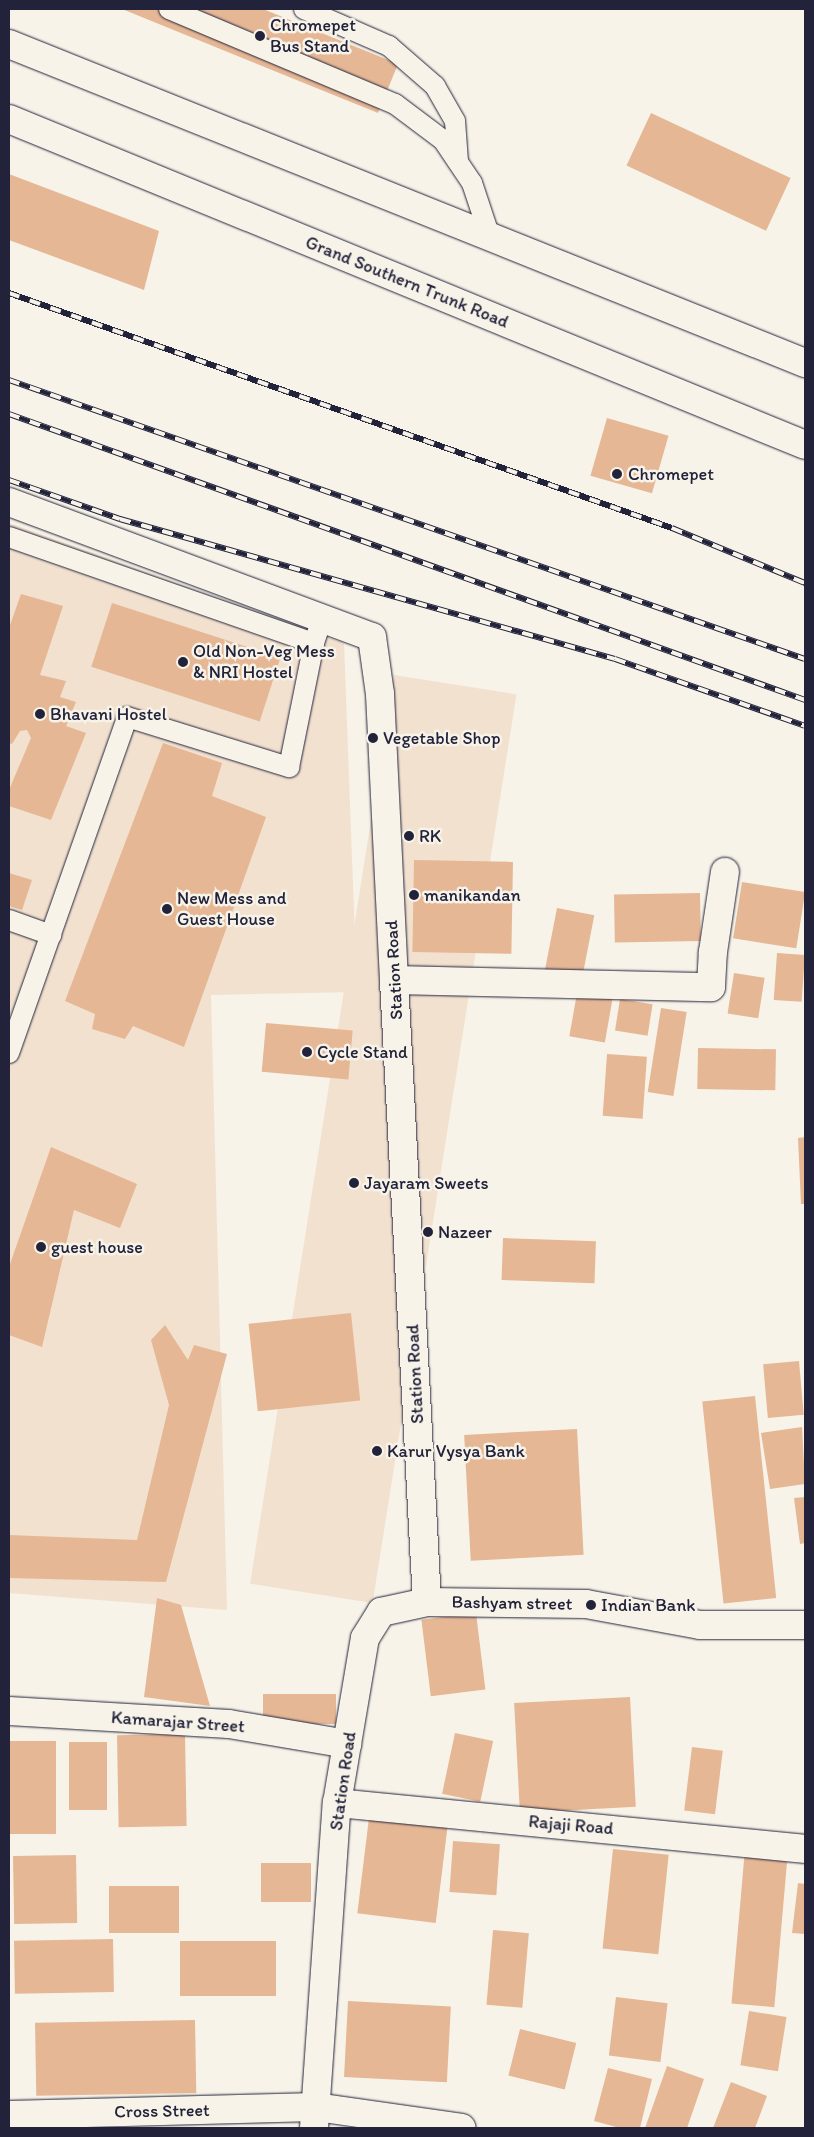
<!DOCTYPE html>
<style>
body{margin:0}
#map{position:relative;width:814px;height:2137px;overflow:hidden;background:#f7f3e8;font-family:Itim,sans-serif}
div>[style]{position:absolute}
.built>*{inset:0;background:#f2e1cf;transform-origin:0 0}
.building>*{inset:0;background:#e5b795;transform-origin:0 0}
.roads{filter:drop-shadow(0 0 1px #22223b) drop-shadow(0 0 1px #22223b)}
.service>*{height:20px;margin:-10px;padding:0 10px;transform-origin:10px;border-radius:10px;background:#f7f3e8}
.minor>*{height:28px;margin:-14px;padding:0 14px;transform-origin:14px;border-radius:14px;background:#f7f3e8}
.tertiary>*{height:28px;margin:-14px;padding:0 14px;transform-origin:14px;border-radius:14px;background:#f7f3e8}
.primary>*{height:28px;margin:-14px;padding:0 14px;transform-origin:14px;border-radius:14px;background:#f7f3e8}
.rail>*{height:5.5px;margin-top:-2.75px;transform-origin:0;background:repeating-linear-gradient(90deg,#f7f3e8 0 11px,#22223b 0 22px);box-sizing:border-box;border-block:1px solid #22223b}
.dots>*{width:14px;height:14px;translate:-50% -50%;box-sizing:border-box;border:2px solid #f7f3e8;border-radius:50%}
span{translate:-50% -50%;white-space:nowrap;text-align:center;line-height:1.15;-webkit-text-stroke:5px #f7f3e8;paint-order:stroke}
.poi-label{font-size:18px;color:#22223b}
.left{translate:0 -50%;text-align:left}
.street-label{font-size:18px;color:#22223b}
.frame{position:absolute;inset:0;border:10px solid #22223b;pointer-events:none}
</style>
<div id="map">
<div class="built">
<i style="clip-path:polygon(9px 523px,344px 643px,357px 992px,211px 995px,227px 1610px,9px 1593px)"></i>
<i style="left:394px;top:675px;width:124px;height:920px;rotate:9deg"></i>
</div>
<div class="building">
<i style="clip-path:polygon(122px 9px,263px 9px,398px 64px,378px 113px)"></i>
<i style="left:651px;top:113px;width:154px;height:58px;rotate:25deg"></i>
<i style="clip-path:polygon(9px 174px,159px 231px,144px 290px,9px 240px)"></i>
<i style="left:607px;top:418px;width:64px;height:60px;rotate:16deg"></i>
<i style="clip-path:polygon(21px 594px,63px 606px,40px 675px,66px 681px,60px 697px,76px 702px,66px 726px,86px 733px,51px 820px,9px 806px,9px 790px,31px 738px,27px 730px,20px 731px,12px 744px,9px 743px,9px 628px)"></i>
<i style="left:112px;top:603px;width:177px;height:67px;rotate:18deg"></i>
<i style="clip-path:polygon(163px 743px,222px 763px,212px 796px,266px 817px,184px 1047px,133px 1026px,125px 1039px,92px 1029px,95px 1014px,65px 1001px)"></i>
<i style="left:414px;top:860px;width:99px;height:92px;rotate:1deg"></i>
<i style="clip-path:polygon(9px 873px,32px 880px,22px 910px,9px 906px)"></i>
<i style="left:742px;top:882px;width:64px;height:57px;rotate:9deg"></i>
<i style="left:700px;top:893px;width:48px;height:86px;rotate:89deg"></i>
<i style="left:557px;top:908px;width:38px;height:65px;rotate:11deg"></i>
<i style="left:777px;top:953px;width:28px;height:47px;rotate:4deg"></i>
<i style="left:734px;top:973px;width:31px;height:41px;rotate:9deg"></i>
<i style="left:577px;top:993px;width:36px;height:44px;rotate:10deg"></i>
<i style="left:620px;top:999px;width:33px;height:32px;rotate:9deg"></i>
<i style="left:661px;top:1008px;width:26px;height:85px;rotate:9deg"></i>
<i style="left:266px;top:1023px;width:87px;height:49px;rotate:5deg"></i>
<i style="left:698px;top:1048px;width:78px;height:41px;rotate:1deg"></i>
<i style="left:607px;top:1054px;width:40px;height:62px;rotate:4deg"></i>
<i style="clip-path:polygon(805px 1137px,805px 1204px,801px 1204px,798px 1138px)"></i>
<i style="clip-path:polygon(51px 1147px,137px 1184px,120px 1228px,74px 1210px,42px 1347px,9px 1335px,9px 1267px)"></i>
<i style="left:503px;top:1238px;width:93px;height:42px;rotate:2deg"></i>
<i style="left:351px;top:1313px;width:88px;height:103px;rotate:84deg"></i>
<i style="clip-path:polygon(165px 1325px,188px 1360px,194px 1345px,227px 1354px,166px 1582px,9px 1578px,9px 1535px,137px 1540px,169px 1405px,151px 1340px)"></i>
<i style="left:799px;top:1361px;width:54px;height:36px;rotate:85deg"></i>
<i style="left:755px;top:1396px;width:203px;height:53px;rotate:84deg"></i>
<i style="clip-path:polygon(802px 1427px,805px 1484px,770px 1489px,761px 1433px)"></i>
<i style="left:577px;top:1429px;width:126px;height:113px;rotate:87deg"></i>
<i style="clip-path:polygon(805px 1497px,805px 1543px,800px 1544px,794px 1498px)"></i>
<i style="clip-path:polygon(157px 1598px,181px 1605px,210px 1706px,144px 1697px)"></i>
<i style="left:476px;top:1613px;width:77px;height:55px;rotate:83deg"></i>
<i style="left:336px;top:1694px;width:30px;height:73px;rotate:90deg"></i>
<i style="left:630px;top:1697px;width:110px;height:116px;rotate:87deg"></i>
<i style="left:455px;top:1733px;width:39px;height:62px;rotate:12deg"></i>
<i style="left:185px;top:1734px;width:92px;height:68px;rotate:89deg"></i>
<i style="left:9px;top:1741px;width:47px;height:93px"></i>
<i style="left:69px;top:1742px;width:38px;height:68px"></i>
<i style="left:692px;top:1747px;width:31px;height:64px;rotate:7deg"></i>
<i style="left:369px;top:1818px;width:79px;height:96px;rotate:7deg"></i>
<i style="left:453px;top:1841px;width:47px;height:51px;rotate:4deg"></i>
<i style="left:613px;top:1849px;width:56px;height:100px;rotate:6deg"></i>
<i style="left:745px;top:1849px;width:43px;height:155px;rotate:5deg"></i>
<i style="left:76px;top:1855px;width:68px;height:63px;rotate:89deg"></i>
<i style="left:311px;top:1863px;width:39px;height:50px;rotate:90deg"></i>
<i style="clip-path:polygon(798px 1883px,805px 1884px,805px 1934px,792px 1933px)"></i>
<i style="left:109px;top:1886px;width:70px;height:47px"></i>
<i style="left:493px;top:1930px;width:36px;height:75px;rotate:5deg"></i>
<i style="left:113px;top:1939px;width:53px;height:99px;rotate:89deg"></i>
<i style="left:276px;top:1941px;width:55px;height:96px;rotate:90deg"></i>
<i style="left:616px;top:1997px;width:52px;height:59px;rotate:7deg"></i>
<i style="left:348px;top:2001px;width:103px;height:76px;rotate:3deg"></i>
<i style="left:749px;top:2011px;width:38px;height:55px;rotate:9deg"></i>
<i style="left:195px;top:2020px;width:73px;height:160px;rotate:89deg"></i>
<i style="left:520px;top:2029px;width:58px;height:48px;rotate:14deg"></i>
<i style="clip-path:polygon(667px 2066px,704px 2079px,687px 2128px,645px 2128px)"></i>
<i style="clip-path:polygon(608px 2068px,652px 2079px,640px 2128px,620px 2128px,594px 2121px)"></i>
<i style="clip-path:polygon(731px 2082px,767px 2096px,755px 2128px,713px 2128px)"></i>
</div>
<div class="roads">
<div class="service">
<i style="left:169px;top:9px;width:245px;rotate:22.8deg"></i>
<i style="left:395px;top:104px;width:60px;rotate:36.9deg"></i>
<i style="left:443px;top:140px;width:52px;rotate:56deg"></i>
<i style="left:472px;top:183px;width:57px;rotate:71.6deg"></i>
<i style="left:304px;top:9px;width:93px;rotate:23.5deg"></i>
<i style="left:389px;top:46px;width:61px;rotate:41deg"></i>
<i style="left:435px;top:86px;width:40px;rotate:60.3deg"></i>
<i style="left:455px;top:121px;width:41px;rotate:85.8deg"></i>
<i style="left:9px;top:537px;width:323px;rotate:19.2deg"></i>
<i style="left:314px;top:643px;width:13px;rotate:-72deg"></i>
<i style="left:9px;top:920px;width:45px;rotate:19.7deg"></i>
<i style="left:9px;top:1053px;width:356px;rotate:-70.6deg"></i>
<i style="left:127px;top:717px;width:170px;rotate:17.2deg"></i>
<i style="left:289px;top:767px;width:126px;rotate:-78.6deg"></i>
</div>
<div class="minor">
<i style="left:372px;top:637px;width:58px;rotate:82deg"></i>
<i style="left:380px;top:694px;width:286px;rotate:87.2deg"></i>
<i style="left:394px;top:980px;width:317px;rotate:1.3deg"></i>
<i style="left:711px;top:987px;width:35px;rotate:-87deg"></i>
<i style="left:713px;top:952px;width:81px;rotate:-81.5deg"></i>
<i style="left:427px;top:1602px;width:159px;rotate:0.7deg"></i>
<i style="left:586px;top:1604px;width:116px;rotate:10.4deg"></i>
<i style="left:700px;top:1625px;width:105px"></i>
<i style="left:9px;top:1711px;width:220px;rotate:3.4deg"></i>
<i style="left:229px;top:1724px;width:120px;rotate:9.6deg"></i>
<i style="left:337px;top:1803px;width:470px;rotate:5.6deg"></i>
<i style="left:9px;top:2115px;width:307px;rotate:-1.5deg"></i>
<i style="left:316px;top:2107px;width:147px;rotate:8.2deg"></i>
</div>
<div class="tertiary">
<i style="left:9px;top:502px;width:387px;rotate:20.4deg"></i>
<i style="left:314px;top:2128px;width:326px;rotate:-86deg"></i>
<i style="left:337px;top:1803px;width:167px;rotate:-80.4deg"></i>
<i style="left:365px;top:1638px;width:31px;rotate:-58deg"></i>
<i style="left:381px;top:1612px;width:47px;rotate:-12.3deg"></i>
<i style="left:427px;top:1602px;width:623px;rotate:-93.04deg"></i>
</div>
<div class="primary">
<i style="left:9px;top:44px;width:858px;rotate:21.84deg"></i>
<i style="left:9px;top:119px;width:860px;rotate:22.27deg"></i>
</div>
</div>
<div class="rail">
<i style="left:9px;top:293px;width:703px;rotate:19.52deg"></i>
<i style="left:672px;top:528px;width:144px;rotate:22.5deg"></i>
<i style="left:9px;top:380px;width:843px;rotate:19.32deg"></i>
<i style="left:9px;top:414px;width:846px;rotate:19.76deg"></i>
<i style="left:9px;top:480px;width:118px;rotate:19.4deg"></i>
<i style="left:120px;top:519px;width:514px;rotate:15.79deg"></i>
<i style="left:615px;top:659px;width:201px;rotate:19.4deg"></i>
</div>
<div class="dots">
<i style="left:260px;top:36px;background:#22223b"></i>
<i style="left:617px;top:474px;background:#22223b"></i>
<i style="left:183px;top:662px;background:#22223b"></i>
<i style="left:40px;top:714px;background:#22223b"></i>
<i style="left:373px;top:738px;background:#22223b"></i>
<i style="left:409px;top:836px;background:#22223b"></i>
<i style="left:414px;top:895px;background:#22223b"></i>
<i style="left:167px;top:909px;background:#22223b"></i>
<i style="left:307px;top:1052px;background:#22223b"></i>
<i style="left:354px;top:1183px;background:#22223b"></i>
<i style="left:428px;top:1232px;background:#22223b"></i>
<i style="left:41px;top:1247px;background:#22223b"></i>
<i style="left:377px;top:1451px;background:#22223b"></i>
<i style="left:591px;top:1605px;background:#22223b"></i>
</div>
<div class="poi-label">
<span class="left" style="left:270px;top:36px">Chromepet<br>Bus Stand</span>
<span class="left" style="left:628px;top:474px">Chromepet</span>
<span class="left" style="left:193px;top:662px">Old Non-Veg Mess<br>&amp; NRI Hostel</span>
<span class="left" style="left:50px;top:714px">Bhavani Hostel</span>
<span class="left" style="left:383px;top:738px">Vegetable Shop</span>
<span class="left" style="left:419px;top:836px">RK</span>
<span class="left" style="left:424px;top:895px">manikandan</span>
<span class="left" style="left:177px;top:909px">New Mess and<br>Guest House</span>
<span class="left" style="left:317px;top:1052px">Cycle Stand</span>
<span class="left" style="left:364px;top:1183px">Jayaram Sweets</span>
<span class="left" style="left:438px;top:1232px">Nazeer</span>
<span class="left" style="left:51px;top:1247px">guest house</span>
<span class="left" style="left:387px;top:1451px">Karur Vysya Bank</span>
<span class="left" style="left:601px;top:1605px">Indian Bank</span>
</div>
<div class="street-label">
<span style="left:407px;top:282px;rotate:22deg">Grand Southern Trunk Road</span>
<span style="left:394px;top:970px;rotate:-93deg">Station Road</span>
<span style="left:415px;top:1374px;rotate:-93deg">Station Road</span>
<span style="left:512px;top:1603px;rotate:1deg">Bashyam street</span>
<span style="left:178px;top:1722px;rotate:4deg">Kamarajar Street</span>
<span style="left:343px;top:1781px;rotate:-82deg">Station Road</span>
<span style="left:571px;top:1825px;rotate:5deg">Rajaji Road</span>
<span style="left:162px;top:2111px;rotate:-1deg">Cross Street</span>
</div>
<div class="frame"></div>
</div>
